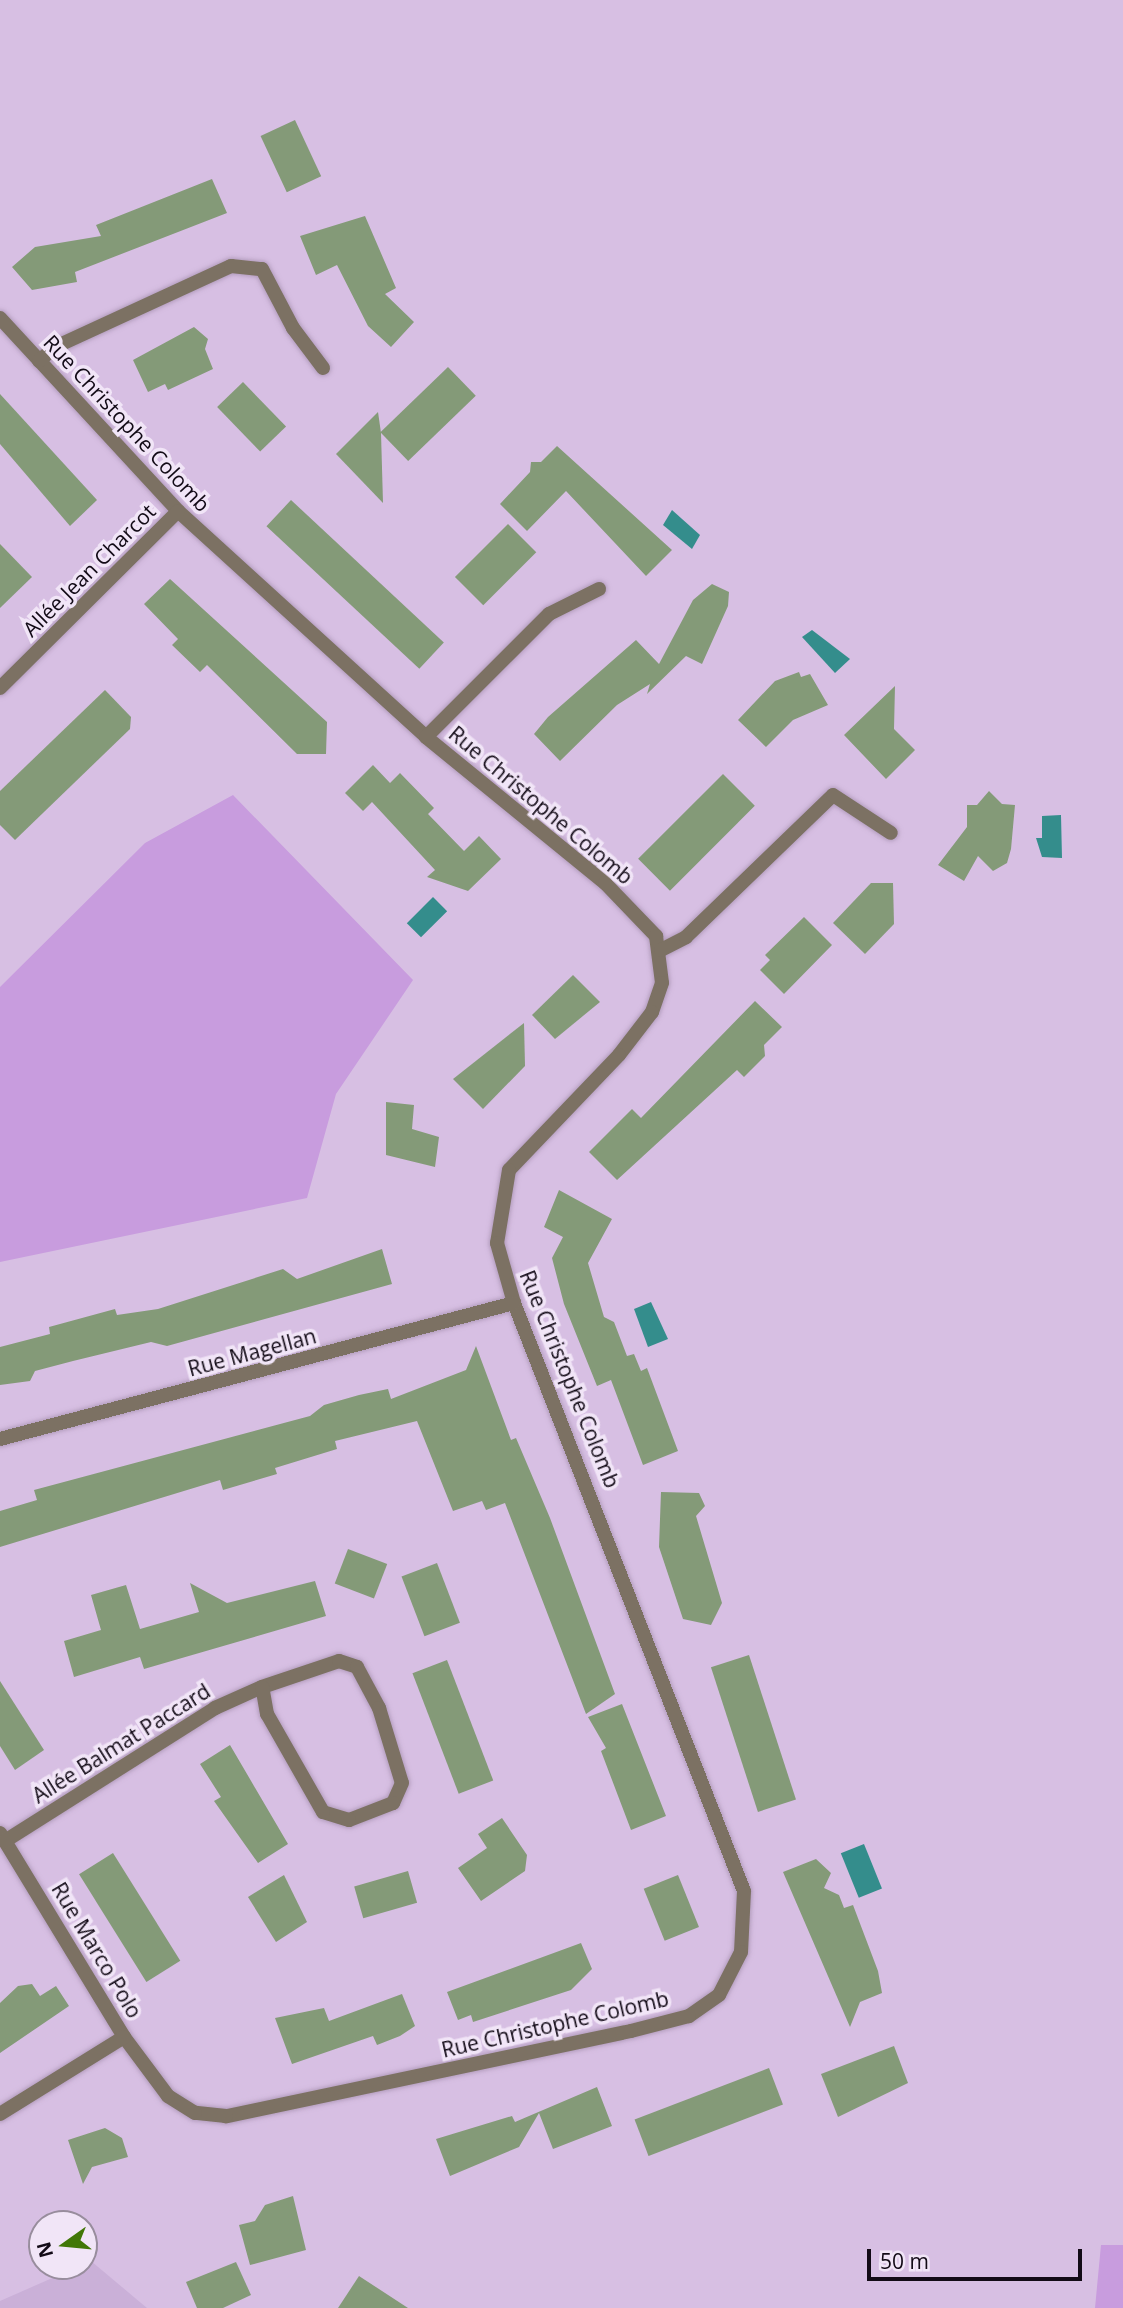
<!DOCTYPE html>
<meta charset="utf-8">
<style>
body{margin:0}
#map{position:relative;width:1123px;height:2308px;overflow:hidden;background:#d7bfe3;font-family:"Open Sans",sans-serif}
div>[style]{position:absolute}
.built>*{inset:0;background:#cab0d8}
.green>*{inset:0;background:#c89cde}
.water>*{inset:0;background:#348d8c;transform-origin:0 0}
.building>*{inset:0;background:#849a78;transform-origin:0 0}
.roads{filter:drop-shadow(0 0 2px #b49ebe) drop-shadow(0 0 2px #b49ebe)}
.street>*{height:14px;margin:-7px;padding:0 7px;transform-origin:7px;border-radius:7px;background:#7c7163}
span{translate:-50% -50%;white-space:nowrap;text-align:center;line-height:1.15;-webkit-text-stroke:7px #f1e5f7;paint-order:stroke}
.street-label{font-size:21px;color:#120a16}
.north{position:absolute;left:28px;top:2210px;width:70px;height:70px;box-sizing:border-box;background:#f1e5f7;border:2px solid #988d9d;border-radius:50%;rotate:255deg;font-size:19px;font-weight:700;line-height:28px;text-align:center;color:#120a16}
.north::after{content:'';display:block;margin:auto;width:24px;height:32px;background:#417707;clip-path:polygon(50% 0,100% 100%,50% 72%,0 100%)}
.scale{position:absolute;left:867px;top:2249px;width:215px;height:32px;box-sizing:border-box;border:4px solid #120a16;border-top:0;padding-left:9px;font-size:21px;line-height:24px;white-space:nowrap;color:#120a16;-webkit-text-stroke:5px #f1e5f7;paint-order:stroke}
</style>
<div id="map">
<div class="built">
<i style="clip-path:polygon(91px 2261px,147px 2308px,0 2308px,0 2301px)"></i>
</div>
<div class="green">
<i style="clip-path:polygon(233px 795px,413px 980px,336px 1094px,307px 1198px,0 1262px,0 987px,145px 843px)"></i>
<i style="clip-path:polygon(1101px 2245px,1123px 2245px,1123px 2308px,1095px 2308px)"></i>
</div>
<div class="water">
<i style="clip-path:polygon(672px 510px,700px 535px,692px 549px,663px 525px)"></i>
<i style="clip-path:polygon(812px 630px,850px 659px,835px 673px,802px 637px)"></i>
<i style="clip-path:polygon(1061px 815px,1062px 858px,1042px 857px,1036px 838px,1042px 838px,1042px 816px)"></i>
<i style="left:433px;top:897px;width:20px;height:37px;rotate:45deg"></i>
<i style="clip-path:polygon(651px 1302px,668px 1339px,648px 1347px,634px 1309px)"></i>
<i style="left:864px;top:1844px;width:48px;height:25px;rotate:68deg"></i>
</div>
<div class="building">
<i style="left:295px;top:120px;width:62px;height:38px;rotate:65deg"></i>
<i style="clip-path:polygon(212px 179px,227px 213px,75px 272px,77px 282px,32px 290px,12px 267px,35px 247px,101px 236px,96px 225px)"></i>
<i style="clip-path:polygon(365px 216px,396px 288px,385px 294px,414px 322px,391px 347px,368px 326px,337px 265px,316px 275px,300px 236px)"></i>
<i style="clip-path:polygon(194px 327px,208px 339px,205px 349px,213px 369px,168px 390px,165px 384px,148px 392px,133px 360px)"></i>
<i style="left:448px;top:367px;width:40px;height:94px;rotate:46deg"></i>
<i style="left:243px;top:382px;width:62px;height:36px;rotate:46deg"></i>
<i style="clip-path:polygon(0 394px,97px 500px,70px 526px,0 444px)"></i>
<i style="clip-path:polygon(378px 412px,381px 433px,383px 503px,336px 454px)"></i>
<i style="clip-path:polygon(557px 446px,672px 550px,646px 576px,566px 491px,527px 531px,500px 504px,530px 472px,531px 462px,541px 462px)"></i>
<i style="left:291px;top:500px;width:209px;height:36px;rotate:43deg"></i>
<i style="left:508px;top:524px;width:40px;height:75px;rotate:45deg"></i>
<i style="clip-path:polygon(0 544px,32px 577px,0 608px)"></i>
<i style="clip-path:polygon(170px 579px,327px 722px,326px 754px,297px 754px,207px 665px,200px 672px,172px 645px,178px 639px,144px 604px)"></i>
<i style="clip-path:polygon(712px 584px,729px 592px,728px 606px,702px 664px,686px 656px,647px 694px,650px 684px,617px 705px,560px 761px,534px 734px,548px 717px,636px 640px,659px 664px,693px 600px)"></i>
<i style="clip-path:polygon(799px 672px,801px 677px,810px 674px,828px 705px,793px 720px,766px 747px,738px 720px,775px 681px)"></i>
<i style="clip-path:polygon(895px 686px,894px 729px,915px 750px,886px 779px,844px 735px)"></i>
<i style="clip-path:polygon(105px 690px,131px 717px,130px 729px,15px 840px,0 825px,0 791px)"></i>
<i style="clip-path:polygon(373px 765px,390px 783px,400px 773px,434px 808px,428px 814px,464px 851px,479px 836px,501px 859px,468px 891px,427px 877px,435px 870px,372px 802px,363px 811px,345px 793px)"></i>
<i style="left:723px;top:774px;width:45px;height:120px;rotate:45deg"></i>
<i style="clip-path:polygon(989px 791px,1002px 804px,1015px 805px,1011px 849px,1007px 863px,993px 871px,978px 856px,964px 881px,938px 865px,967px 827px,967px 805px,977px 805px)"></i>
<i style="clip-path:polygon(871px 883px,893px 883px,894px 924px,865px 954px,833px 923px)"></i>
<i style="clip-path:polygon(804px 917px,832px 945px,784px 994px,760px 970px,770px 960px,765px 955px)"></i>
<i style="clip-path:polygon(573px 975px,600px 1002px,555px 1039px,532px 1015px)"></i>
<i style="clip-path:polygon(755px 1001px,782px 1027px,764px 1045px,765px 1056px,744px 1077px,737px 1070px,617px 1180px,589px 1152px,632px 1109px,641px 1118px)"></i>
<i style="clip-path:polygon(524px 1023px,525px 1066px,483px 1109px,453px 1079px)"></i>
<i style="clip-path:polygon(386px 1102px,414px 1105px,412px 1129px,439px 1137px,435px 1167px,386px 1155px)"></i>
<i style="clip-path:polygon(559px 1190px,612px 1219px,588px 1263px,604px 1317px,614px 1322px,627px 1356px,634px 1354px,641px 1371px,647px 1368px,678px 1451px,643px 1465px,611px 1380px,597px 1386px,564px 1304px,552px 1258px,563px 1237px,544px 1227px)"></i>
<i style="clip-path:polygon(382px 1249px,392px 1284px,167px 1346px,151px 1342px,73px 1361px,35px 1371px,30px 1381px,0 1385px,0 1347px,50px 1334px,49px 1327px,115px 1309px,117px 1315px,158px 1309px,283px 1269px,297px 1279px)"></i>
<i style="clip-path:polygon(476px 1346px,511px 1440px,516px 1438px,550px 1518px,615px 1694px,586px 1714px,505px 1503px,486px 1510px,482px 1501px,453px 1511px,417px 1421px,335px 1441px,337px 1449px,275px 1468px,277px 1474px,223px 1490px,220px 1480px,0 1547px,0 1511px,37px 1500px,34px 1490px,310px 1416px,324px 1405px,359px 1395px,388px 1389px,391px 1399px,466px 1370px)"></i>
<i style="clip-path:polygon(661px 1492px,699px 1493px,705px 1506px,696px 1516px,722px 1603px,711px 1625px,683px 1619px,659px 1547px)"></i>
<i style="left:348px;top:1549px;width:42px;height:37px;rotate:21deg"></i>
<i style="left:437px;top:1563px;width:64px;height:38px;rotate:69deg"></i>
<i style="clip-path:polygon(315px 1581px,326px 1616px,144px 1669px,140px 1657px,74px 1677px,64px 1641px,101px 1630px,91px 1595px,126px 1585px,140px 1629px,199px 1612px,190px 1583px,227px 1603px)"></i>
<i style="left:749px;top:1655px;width:152px;height:40px;rotate:72deg"></i>
<i style="left:447px;top:1660px;width:129px;height:37px;rotate:69deg"></i>
<i style="clip-path:polygon(0 1681px,44px 1750px,15px 1770px,0 1746px)"></i>
<i style="clip-path:polygon(622px 1704px,666px 1816px,631px 1830px,601px 1751px,606px 1748px,588px 1717px)"></i>
<i style="clip-path:polygon(230px 1745px,288px 1844px,258px 1863px,214px 1801px,221px 1797px,200px 1764px)"></i>
<i style="clip-path:polygon(502px 1818px,527px 1855px,525px 1871px,481px 1901px,458px 1868px,487px 1848px,478px 1834px)"></i>
<i style="left:113px;top:1853px;width:127px;height:40px;rotate:58deg"></i>
<i style="clip-path:polygon(816px 1859px,831px 1873px,824px 1888px,839px 1895px,844px 1908px,853px 1905px,878px 1971px,882px 1993px,860px 2002px,850px 2027px,783px 1872px)"></i>
<i style="left:408px;top:1871px;width:33px;height:56px;rotate:74deg"></i>
<i style="clip-path:polygon(284px 1875px,307px 1922px,276px 1942px,248px 1897px)"></i>
<i style="left:678px;top:1875px;width:56px;height:37px;rotate:68deg"></i>
<i style="clip-path:polygon(581px 1943px,592px 1969px,571px 1990px,473px 2022px,471px 2015px,458px 2020px,447px 1992px)"></i>
<i style="clip-path:polygon(32px 1984px,40px 1996px,56px 1986px,69px 2006px,0 2053px,0 2003px,18px 1986px)"></i>
<i style="clip-path:polygon(402px 1994px,415px 2026px,400px 2036px,377px 2045px,373px 2036px,292px 2064px,275px 2018px,324px 2008px,329px 2021px)"></i>
<i style="clip-path:polygon(894px 2046px,908px 2083px,838px 2117px,821px 2074px)"></i>
<i style="left:769px;top:2068px;width:39px;height:144px;rotate:69deg"></i>
<i style="clip-path:polygon(597px 2087px,612px 2126px,553px 2149px,539px 2113px,519px 2147px,450px 2176px,436px 2139px,512px 2116px,515px 2122px)"></i>
<i style="clip-path:polygon(105px 2128px,122px 2138px,128px 2157px,92px 2167px,83px 2184px,68px 2140px)"></i>
<i style="clip-path:polygon(293px 2196px,306px 2250px,250px 2265px,239px 2225px,255px 2221px,265px 2205px)"></i>
<i style="clip-path:polygon(236px 2262px,251px 2295px,223px 2308px,197px 2308px,186px 2282px)"></i>
<i style="clip-path:polygon(359px 2276px,408px 2308px,338px 2308px)"></i>
</div>
<div class="roads">
<div class="street">
<i style="left:0;top:318px;width:263px;rotate:47.3deg"></i>
<i style="left:178px;top:511px;width:336px;rotate:42.3deg"></i>
<i style="left:426px;top:737px;width:231px;rotate:39.2deg"></i>
<i style="left:605px;top:883px;width:74px;rotate:46.1deg"></i>
<i style="left:656px;top:936px;width:47px;rotate:82.7deg"></i>
<i style="left:662px;top:983px;width:31px;rotate:109deg"></i>
<i style="left:652px;top:1012px;width:54px;rotate:127.5deg"></i>
<i style="left:619px;top:1055px;width:159px;rotate:133.7deg"></i>
<i style="left:509px;top:1170px;width:74px;rotate:99.3deg"></i>
<i style="left:497px;top:1243px;width:62px;rotate:74.2deg"></i>
<i style="left:514px;top:1303px;width:631px;rotate:68.64deg"></i>
<i style="left:744px;top:1891px;width:61px;rotate:92.8deg"></i>
<i style="left:741px;top:1952px;width:48px;rotate:117.1deg"></i>
<i style="left:719px;top:1995px;width:37px;rotate:145deg"></i>
<i style="left:689px;top:2016px;width:60px;rotate:165.5deg"></i>
<i style="left:631px;top:2031px;width:414px;rotate:168.1deg"></i>
<i style="left:226px;top:2116px;width:31px;rotate:-174deg"></i>
<i style="left:195px;top:2113px;width:32px;rotate:-148deg"></i>
<i style="left:168px;top:2096px;width:74px;rotate:-126.7deg"></i>
<i style="left:39px;top:361px;width:21px;rotate:-41deg"></i>
<i style="left:55px;top:347px;width:194px;rotate:-24.7deg"></i>
<i style="left:231px;top:266px;width:31px;rotate:6deg"></i>
<i style="left:262px;top:269px;width:67px;rotate:62.3deg"></i>
<i style="left:293px;top:328px;width:50px;rotate:53.1deg"></i>
<i style="left:0;top:688px;width:251px;rotate:-44.8deg"></i>
<i style="left:426px;top:737px;width:174px;rotate:-45deg"></i>
<i style="left:549px;top:614px;width:56px;rotate:-26.6deg"></i>
<i style="left:661px;top:950px;width:28px;rotate:-27deg"></i>
<i style="left:686px;top:937px;width:204px;rotate:-44deg"></i>
<i style="left:833px;top:795px;width:69px;rotate:33.2deg"></i>
<i style="left:0;top:1439px;width:532px;rotate:-14.82deg"></i>
<i style="left:0;top:1833px;width:239px;rotate:58.7deg"></i>
<i style="left:124px;top:2037px;width:146px;rotate:148.2deg"></i>
<i style="left:5px;top:1841px;width:249px;rotate:-32.3deg"></i>
<i style="left:215px;top:1708px;width:51px;rotate:-24.1deg"></i>
<i style="left:262px;top:1687px;width:81px;rotate:-18.7deg"></i>
<i style="left:339px;top:1661px;width:19px;rotate:18deg"></i>
<i style="left:357px;top:1667px;width:47px;rotate:61.8deg"></i>
<i style="left:379px;top:1708px;width:78px;rotate:73deg"></i>
<i style="left:402px;top:1783px;width:22px;rotate:114deg"></i>
<i style="left:393px;top:1803px;width:47px;rotate:158.9deg"></i>
<i style="left:349px;top:1820px;width:27px;rotate:-163deg"></i>
<i style="left:323px;top:1812px;width:113px;rotate:-119.7deg"></i>
<i style="left:267px;top:1714px;width:27px;rotate:-100deg"></i>
</div>
</div>
<div class="street-label">
<span style="left:127px;top:423px;rotate:47deg">Rue Christophe Colomb</span>
<span style="left:89px;top:570px;rotate:-45deg">Allée Jean Charcot</span>
<span style="left:541px;top:805px;rotate:40deg">Rue Christophe Colomb</span>
<span style="left:252px;top:1352px;rotate:-15deg">Rue Magellan</span>
<span style="left:570px;top:1379px;rotate:68deg">Rue Christophe Colomb</span>
<span style="left:121px;top:1743px;rotate:-32deg">Allée Balmat Paccard</span>
<span style="left:97px;top:1950px;rotate:59deg">Rue Marco Polo</span>
<span style="left:555px;top:2024px;rotate:-13deg">Rue Christophe Colomb</span>
</div>
<div class="north">N</div>
<div class="scale">50 m</div>
</div>
